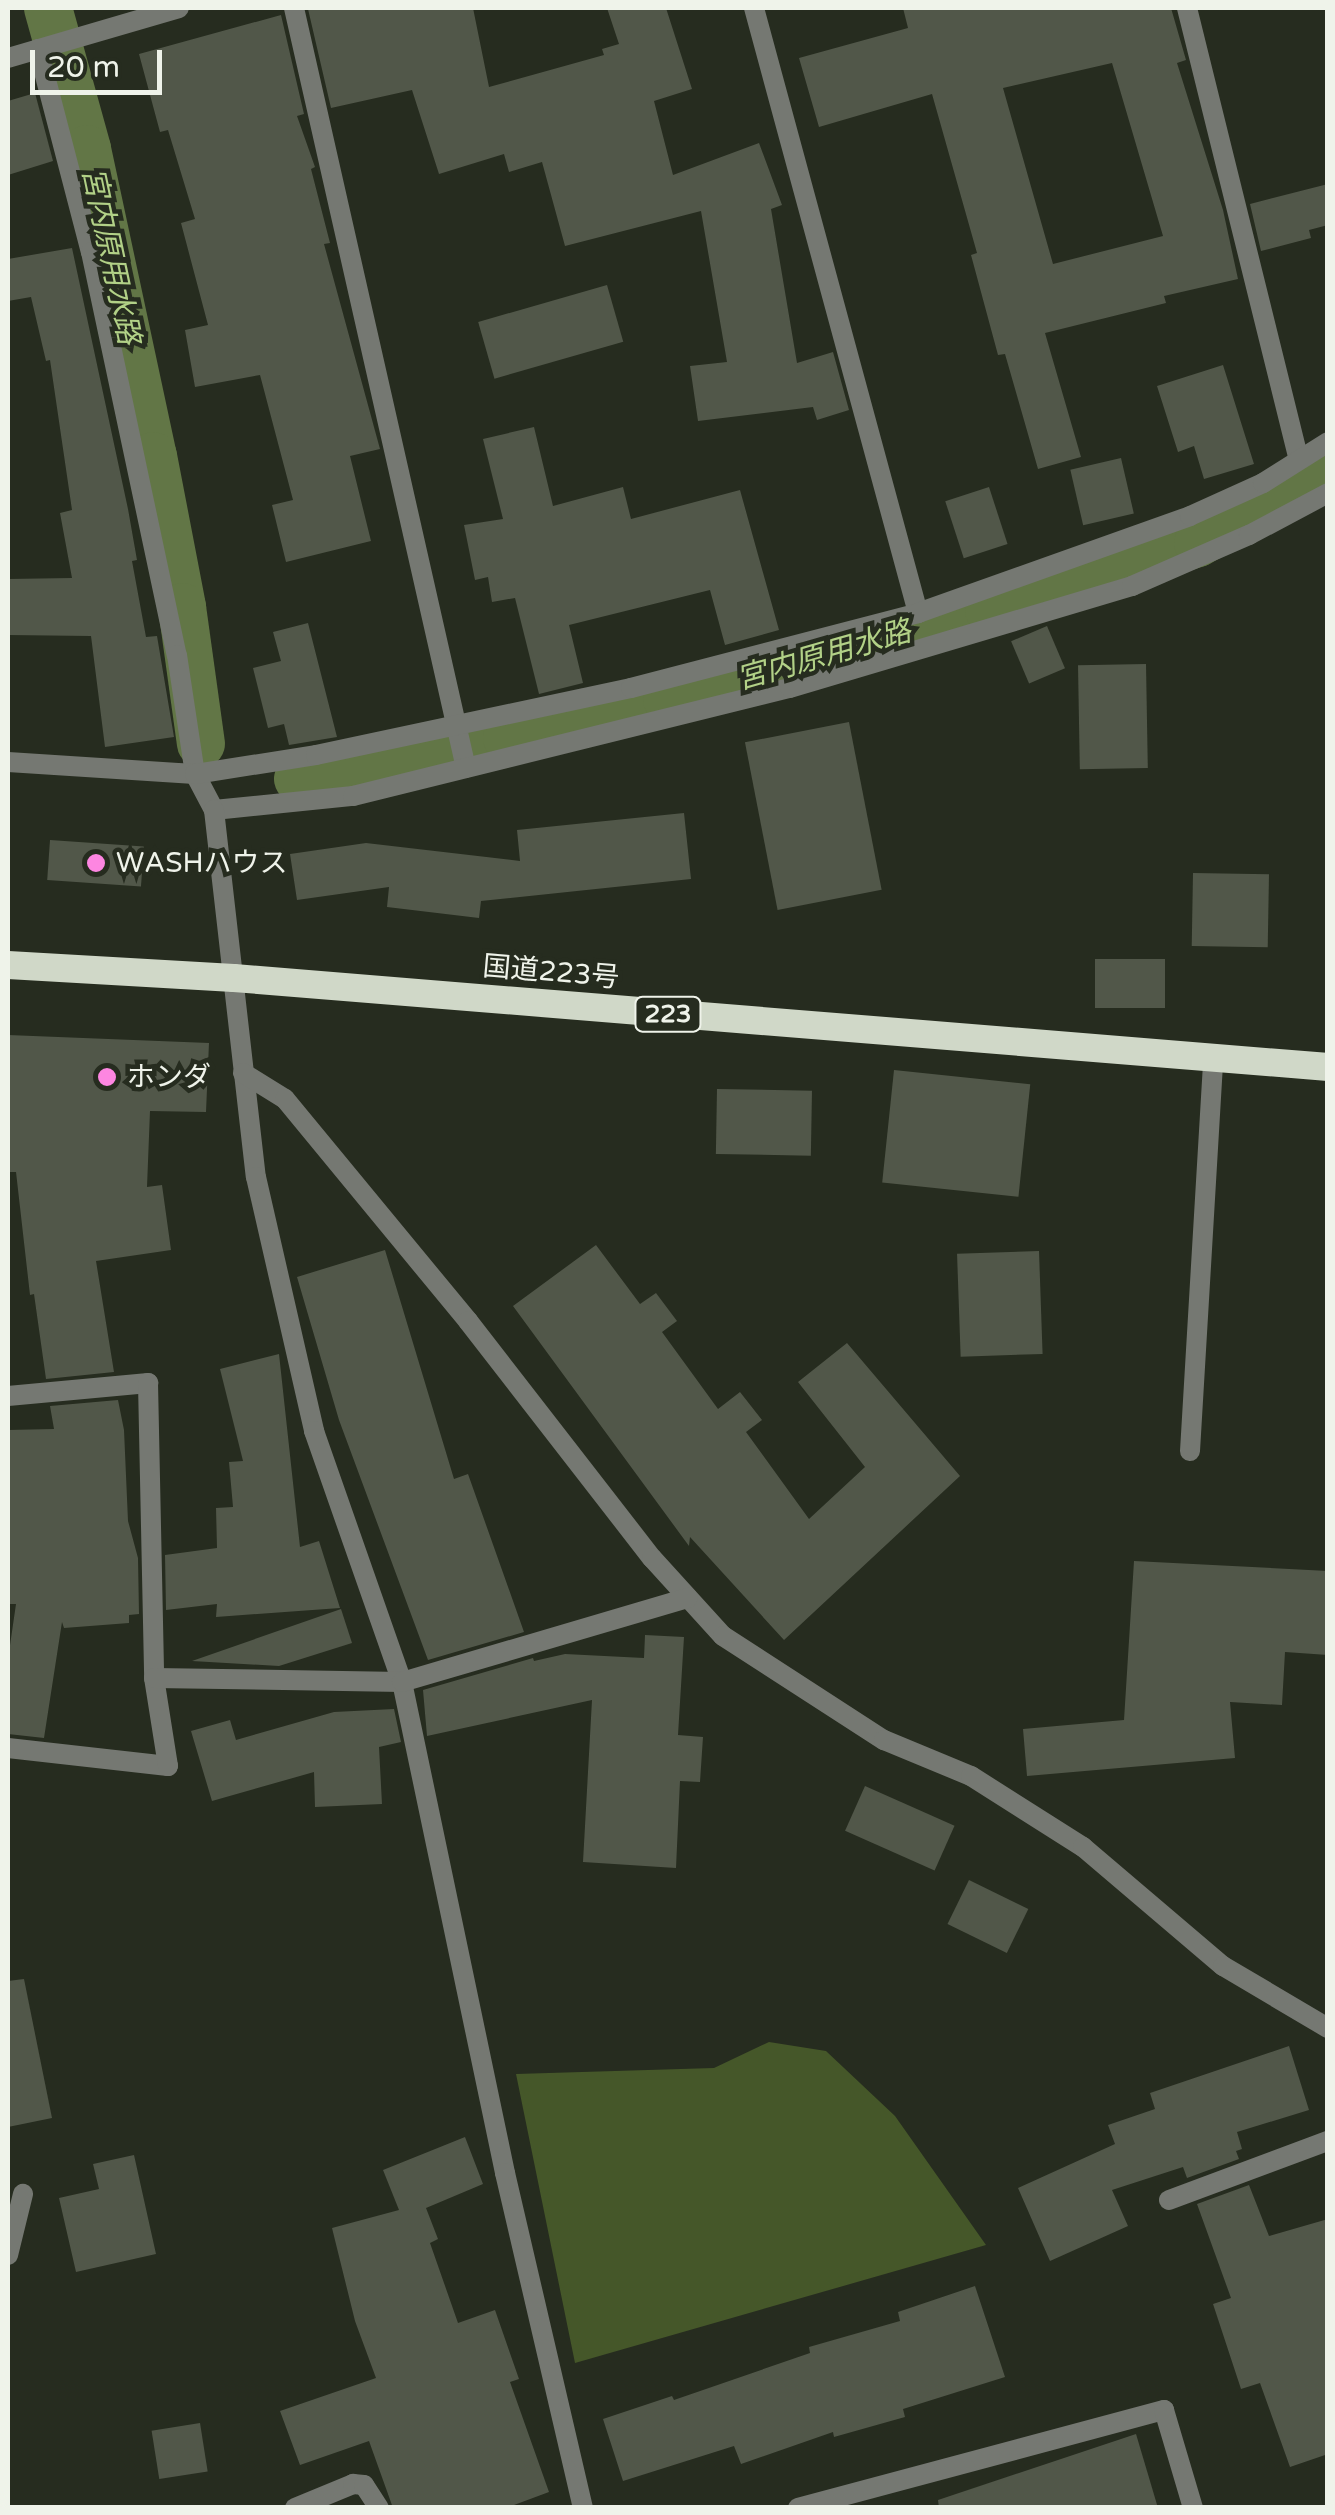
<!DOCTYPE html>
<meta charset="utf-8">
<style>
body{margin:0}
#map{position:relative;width:1335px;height:2515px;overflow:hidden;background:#262c1f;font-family:"Varela Round","Noto Sans JP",sans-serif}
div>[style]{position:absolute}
.forest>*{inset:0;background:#455729}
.canal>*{height:48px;margin:-24px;padding:0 24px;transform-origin:24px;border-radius:24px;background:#627646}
.building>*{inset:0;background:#515749;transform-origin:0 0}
.minor>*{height:20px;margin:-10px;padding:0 10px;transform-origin:10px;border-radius:10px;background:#757872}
.trunk>*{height:28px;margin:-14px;padding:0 14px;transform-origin:14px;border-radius:14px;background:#d0d8c8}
.dots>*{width:28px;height:28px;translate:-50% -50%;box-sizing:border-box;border:5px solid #262c1f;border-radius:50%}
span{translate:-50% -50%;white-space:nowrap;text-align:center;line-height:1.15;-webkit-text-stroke:9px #262c1f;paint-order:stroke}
.shield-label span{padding:2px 8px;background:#262c1f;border:2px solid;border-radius:8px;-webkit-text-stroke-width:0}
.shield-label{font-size:25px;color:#eff3ea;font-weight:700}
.poi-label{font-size:28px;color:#eff3ea}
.left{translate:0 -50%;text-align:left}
.street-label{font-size:28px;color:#eff3ea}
.water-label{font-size:30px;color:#b2d187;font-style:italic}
.frame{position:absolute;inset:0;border:10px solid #eff3ea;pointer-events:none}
.scale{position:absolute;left:30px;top:50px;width:132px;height:45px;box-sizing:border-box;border:5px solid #eff3ea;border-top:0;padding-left:12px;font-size:30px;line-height:35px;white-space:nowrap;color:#eff3ea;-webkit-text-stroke:8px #262c1f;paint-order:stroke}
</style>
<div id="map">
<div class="forest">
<i style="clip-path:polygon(769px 2042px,826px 2051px,895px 2116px,986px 2245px,575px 2363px,516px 2074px,714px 2068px)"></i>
</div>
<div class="canal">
<i style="left:48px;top:8px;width:146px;rotate:74.5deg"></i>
<i style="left:87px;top:149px;width:314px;rotate:77.9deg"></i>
<i style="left:153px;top:456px;width:154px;rotate:79.1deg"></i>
<i style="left:182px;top:607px;width:138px;rotate:82.1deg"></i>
<i style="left:298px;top:779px;width:213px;rotate:-11.1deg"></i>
<i style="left:507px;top:738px;width:165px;rotate:-13.7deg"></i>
<i style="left:667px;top:699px;width:334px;rotate:-15.5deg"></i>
<i style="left:989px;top:610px;width:219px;rotate:-17.8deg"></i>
<i style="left:1198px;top:543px;width:151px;rotate:-30.3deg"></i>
</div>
<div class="building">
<i style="clip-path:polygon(473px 8px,489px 87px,604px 55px,602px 49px,619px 44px,607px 8px,666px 8px,692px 89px,654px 101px,673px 175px,759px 143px,782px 205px,771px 209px,797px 363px,833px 352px,849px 410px,817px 420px,813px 407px,698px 421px,690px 366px,727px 362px,701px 211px,565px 246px,542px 162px,509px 172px,504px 154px,439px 174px,412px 90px,331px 108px,308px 9px)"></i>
<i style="clip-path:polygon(evenodd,903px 8px,1171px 8px,1186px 60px,1177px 63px,1223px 210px,1238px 279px,1164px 296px,1166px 303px,1045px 333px,1081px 457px,1038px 469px,1005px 354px,998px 355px,971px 255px,977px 253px,932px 94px,819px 127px,799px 58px,908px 28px,903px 8px,1112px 63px,1163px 236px,1053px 264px,1003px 88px,1112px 63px)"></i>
<i style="clip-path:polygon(281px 15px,304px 114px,297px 116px,315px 167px,311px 169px,330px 243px,324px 244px,380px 449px,350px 456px,371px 541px,286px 562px,272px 505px,293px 500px,260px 375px,195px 387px,185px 330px,208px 325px,181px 223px,195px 219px,168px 130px,160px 132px,139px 54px)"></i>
<i style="clip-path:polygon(35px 93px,53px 161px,8px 175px,8px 101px)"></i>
<i style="clip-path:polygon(1328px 184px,1328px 225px,1309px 230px,1311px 238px,1261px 251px,1250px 204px)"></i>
<i style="clip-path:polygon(72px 248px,128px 509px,137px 560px,132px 561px,146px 637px,157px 636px,174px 737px,105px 747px,91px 636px,8px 635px,8px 579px,72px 578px,60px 513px,72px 510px,50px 360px,46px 361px,31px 297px,8px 301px,8px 259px)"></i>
<i style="left:607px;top:285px;width:59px;height:134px;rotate:74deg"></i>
<i style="clip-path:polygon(1223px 365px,1254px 464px,1204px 479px,1194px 446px,1178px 452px,1157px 386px)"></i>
<i style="clip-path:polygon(534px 427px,553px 506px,623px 487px,631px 519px,740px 490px,779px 630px,725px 645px,710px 590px,569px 625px,583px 683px,539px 694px,515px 598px,492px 602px,488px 577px,475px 580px,464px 525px,503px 519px,483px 439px)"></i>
<i style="left:1121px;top:458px;width:57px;height:52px;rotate:77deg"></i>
<i style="left:989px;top:487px;width:60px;height:46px;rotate:72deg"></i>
<i style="clip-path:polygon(308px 623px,337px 737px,289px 745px,284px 724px,268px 728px,253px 668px,281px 661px,273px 632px)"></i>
<i style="left:1047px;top:626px;width:46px;height:39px;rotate:67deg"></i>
<i style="left:1146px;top:664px;width:104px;height:68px;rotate:89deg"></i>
<i style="left:849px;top:722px;width:171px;height:106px;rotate:79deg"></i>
<i style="clip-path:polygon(684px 813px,691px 879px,481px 901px,479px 918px,387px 907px,389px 887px,297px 900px,290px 854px,366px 843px,520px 861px,517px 830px)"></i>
<i style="left:50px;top:840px;width:94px;height:40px;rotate:4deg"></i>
<i style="left:1193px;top:873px;width:76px;height:73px;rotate:1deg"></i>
<i style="left:1095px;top:959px;width:70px;height:49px"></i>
<i style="clip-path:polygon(8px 1035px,209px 1043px,206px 1112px,150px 1111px,147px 1187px,162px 1185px,171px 1250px,96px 1261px,114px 1372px,46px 1379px,34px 1294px,30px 1295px,16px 1172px,8px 1172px)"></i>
<i style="left:894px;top:1070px;width:137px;height:113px;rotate:6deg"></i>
<i style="left:717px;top:1089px;width:95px;height:65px;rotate:1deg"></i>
<i style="clip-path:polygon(596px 1245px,640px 1304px,656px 1293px,677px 1321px,662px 1332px,718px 1409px,740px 1392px,762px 1420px,746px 1432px,809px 1519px,865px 1467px,798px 1382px,847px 1343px,960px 1476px,784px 1640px,690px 1537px,689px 1546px,513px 1306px)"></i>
<i style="clip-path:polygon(385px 1250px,454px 1479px,468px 1474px,524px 1632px,428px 1660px,339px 1420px,297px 1277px)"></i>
<i style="left:1039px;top:1251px;width:103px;height:82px;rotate:88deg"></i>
<i style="clip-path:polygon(279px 1354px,300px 1547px,319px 1541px,340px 1608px,216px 1617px,217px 1604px,166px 1610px,165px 1555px,217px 1548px,216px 1508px,233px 1507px,229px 1462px,243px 1461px,220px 1369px)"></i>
<i style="clip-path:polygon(118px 1400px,124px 1430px,128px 1521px,138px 1558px,139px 1614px,129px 1615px,129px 1623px,64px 1628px,62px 1622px,44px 1738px,8px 1734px,8px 1659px,16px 1604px,8px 1604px,8px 1430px,54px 1429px,50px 1406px)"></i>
<i style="clip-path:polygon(1134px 1561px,1328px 1571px,1328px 1655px,1285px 1652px,1282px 1705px,1230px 1702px,1235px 1758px,1027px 1776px,1023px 1729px,1124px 1720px)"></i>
<i style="clip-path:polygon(341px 1609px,352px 1643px,279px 1666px,192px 1661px)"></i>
<i style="clip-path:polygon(645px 1635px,684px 1637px,678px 1735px,703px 1737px,700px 1782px,680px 1781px,676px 1868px,583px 1862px,592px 1700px,427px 1736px,423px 1690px,533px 1658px,534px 1661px,565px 1654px,644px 1658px)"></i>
<i style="clip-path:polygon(394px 1709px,401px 1742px,379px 1747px,382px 1804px,315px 1807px,314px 1772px,212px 1801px,191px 1731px,230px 1720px,236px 1740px,334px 1712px)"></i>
<i style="left:865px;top:1786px;width:98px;height:49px;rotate:24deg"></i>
<i style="left:969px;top:1880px;width:66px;height:49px;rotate:26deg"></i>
<i style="clip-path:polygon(24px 1979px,52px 2118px,8px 2127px,8px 1981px)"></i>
<i style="clip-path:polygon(1289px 2046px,1309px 2110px,1237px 2132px,1242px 2149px,1236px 2151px,1239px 2159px,1187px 2178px,1183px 2167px,1112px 2190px,1128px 2226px,1050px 2261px,1018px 2188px,1115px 2144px,1108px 2125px,1155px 2109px,1150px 2093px)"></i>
<i style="clip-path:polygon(465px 2137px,483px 2184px,426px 2208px,438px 2239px,430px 2243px,458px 2323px,495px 2310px,519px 2379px,510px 2382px,549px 2492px,506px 2508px,393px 2508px,369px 2441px,300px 2465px,280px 2411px,376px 2378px,355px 2321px,332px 2228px,399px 2210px,383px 2170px)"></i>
<i style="clip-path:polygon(134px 2155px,156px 2254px,76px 2272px,59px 2198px,99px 2189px,93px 2164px)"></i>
<i style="clip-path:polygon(1249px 2185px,1269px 2236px,1328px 2219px,1328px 2454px,1290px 2467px,1260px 2383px,1241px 2389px,1213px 2304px,1231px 2298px,1197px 2204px)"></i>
<i style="clip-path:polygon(975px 2286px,1005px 2377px,903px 2409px,905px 2417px,834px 2437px,833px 2432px,741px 2464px,734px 2446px,623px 2481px,603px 2419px,672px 2396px,674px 2400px,810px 2353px,809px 2347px,900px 2321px,898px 2312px)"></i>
<i style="left:200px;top:2423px;width:49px;height:49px;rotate:81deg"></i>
<i style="clip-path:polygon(1136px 2434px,1158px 2508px,939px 2508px,938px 2500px)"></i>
</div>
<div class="minor">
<i style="left:294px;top:8px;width:779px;rotate:77.25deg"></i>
<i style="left:754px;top:8px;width:627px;rotate:74.83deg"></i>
<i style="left:1187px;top:8px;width:463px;rotate:76.1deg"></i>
<i style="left:38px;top:49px;width:210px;rotate:75.4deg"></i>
<i style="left:91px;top:252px;width:412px;rotate:78deg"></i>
<i style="left:177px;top:655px;width:120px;rotate:81.4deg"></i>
<i style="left:195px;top:774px;width:41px;rotate:62.2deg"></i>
<i style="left:214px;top:810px;width:140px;rotate:-5.8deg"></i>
<i style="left:353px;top:796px;width:450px;rotate:-13.9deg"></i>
<i style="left:790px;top:688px;width:357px;rotate:-16.6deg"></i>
<i style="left:1132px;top:586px;width:128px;rotate:-23.6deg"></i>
<i style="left:1249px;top:535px;width:89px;rotate:-28deg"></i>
<i style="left:8px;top:58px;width:178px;rotate:-16.3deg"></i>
<i style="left:8px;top:762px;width:187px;rotate:3.7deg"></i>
<i style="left:195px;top:774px;width:122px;rotate:-8.9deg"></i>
<i style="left:316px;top:755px;width:322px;rotate:-12deg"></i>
<i style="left:631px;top:688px;width:297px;rotate:-14.6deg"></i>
<i style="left:918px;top:613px;width:289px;rotate:-19.6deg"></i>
<i style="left:1190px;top:516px;width:80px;rotate:-24.3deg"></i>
<i style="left:1263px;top:483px;width:77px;rotate:-32.2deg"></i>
<i style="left:214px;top:810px;width:369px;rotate:83.5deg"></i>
<i style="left:256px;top:1177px;width:261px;rotate:77.1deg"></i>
<i style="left:314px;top:1431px;width:266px;rotate:70.7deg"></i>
<i style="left:402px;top:1682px;width:502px;rotate:78.15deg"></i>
<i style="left:505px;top:2173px;width:344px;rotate:76.9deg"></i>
<i style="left:243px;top:1073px;width:49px;rotate:31.8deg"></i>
<i style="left:285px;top:1099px;width:288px;rotate:50.5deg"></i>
<i style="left:468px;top:1321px;width:300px;rotate:52.2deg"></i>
<i style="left:652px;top:1558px;width:105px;rotate:47.7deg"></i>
<i style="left:723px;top:1636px;width:192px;rotate:32.9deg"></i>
<i style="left:884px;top:1740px;width:94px;rotate:22.5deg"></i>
<i style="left:971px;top:1776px;width:133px;rotate:32.4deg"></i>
<i style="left:1083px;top:1847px;width:184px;rotate:40.4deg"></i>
<i style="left:1223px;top:1966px;width:122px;rotate:30.6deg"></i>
<i style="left:8px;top:1396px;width:141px;rotate:-5.3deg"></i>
<i style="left:148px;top:1383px;width:295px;rotate:88.8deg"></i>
<i style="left:1190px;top:1451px;width:393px;rotate:-86.6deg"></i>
<i style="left:8px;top:1748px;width:161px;rotate:6.4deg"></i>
<i style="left:168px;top:1766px;width:89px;rotate:-99deg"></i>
<i style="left:154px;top:1678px;width:248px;rotate:0.9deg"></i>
<i style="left:402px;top:1682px;width:298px;rotate:-16.4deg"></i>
<i style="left:1169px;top:2200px;width:170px;rotate:-20.4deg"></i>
<i style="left:8px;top:2255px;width:63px;rotate:-76.2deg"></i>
<i style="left:295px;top:2508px;width:63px;rotate:-22.5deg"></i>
<i style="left:353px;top:2484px;width:11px;rotate:5deg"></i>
<i style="left:364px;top:2485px;width:27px;rotate:57deg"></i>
<i style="left:798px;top:2508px;width:379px;rotate:-15deg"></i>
<i style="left:1164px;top:2410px;width:102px;rotate:73.5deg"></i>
</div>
<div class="trunk">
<i style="left:8px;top:965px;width:226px;rotate:3.3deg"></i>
<i style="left:234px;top:978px;width:1098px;rotate:4.65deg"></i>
</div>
<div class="dots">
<i style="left:96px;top:863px;background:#fd86e1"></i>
<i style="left:107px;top:1077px;background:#fd86e1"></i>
</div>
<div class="shield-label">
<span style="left:668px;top:1014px">223</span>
</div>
<div class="poi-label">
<span class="left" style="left:116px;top:863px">WASHハウス</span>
<span class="left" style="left:127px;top:1077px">ホンダ</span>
</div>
<div class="street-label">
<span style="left:551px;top:972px;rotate:5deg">国道223号</span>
</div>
<div class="water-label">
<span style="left:110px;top:256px;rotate:78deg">宮内原用水路</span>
<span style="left:824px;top:656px;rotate:-16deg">宮内原用水路</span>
</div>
<div class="frame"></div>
<div class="scale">20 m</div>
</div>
